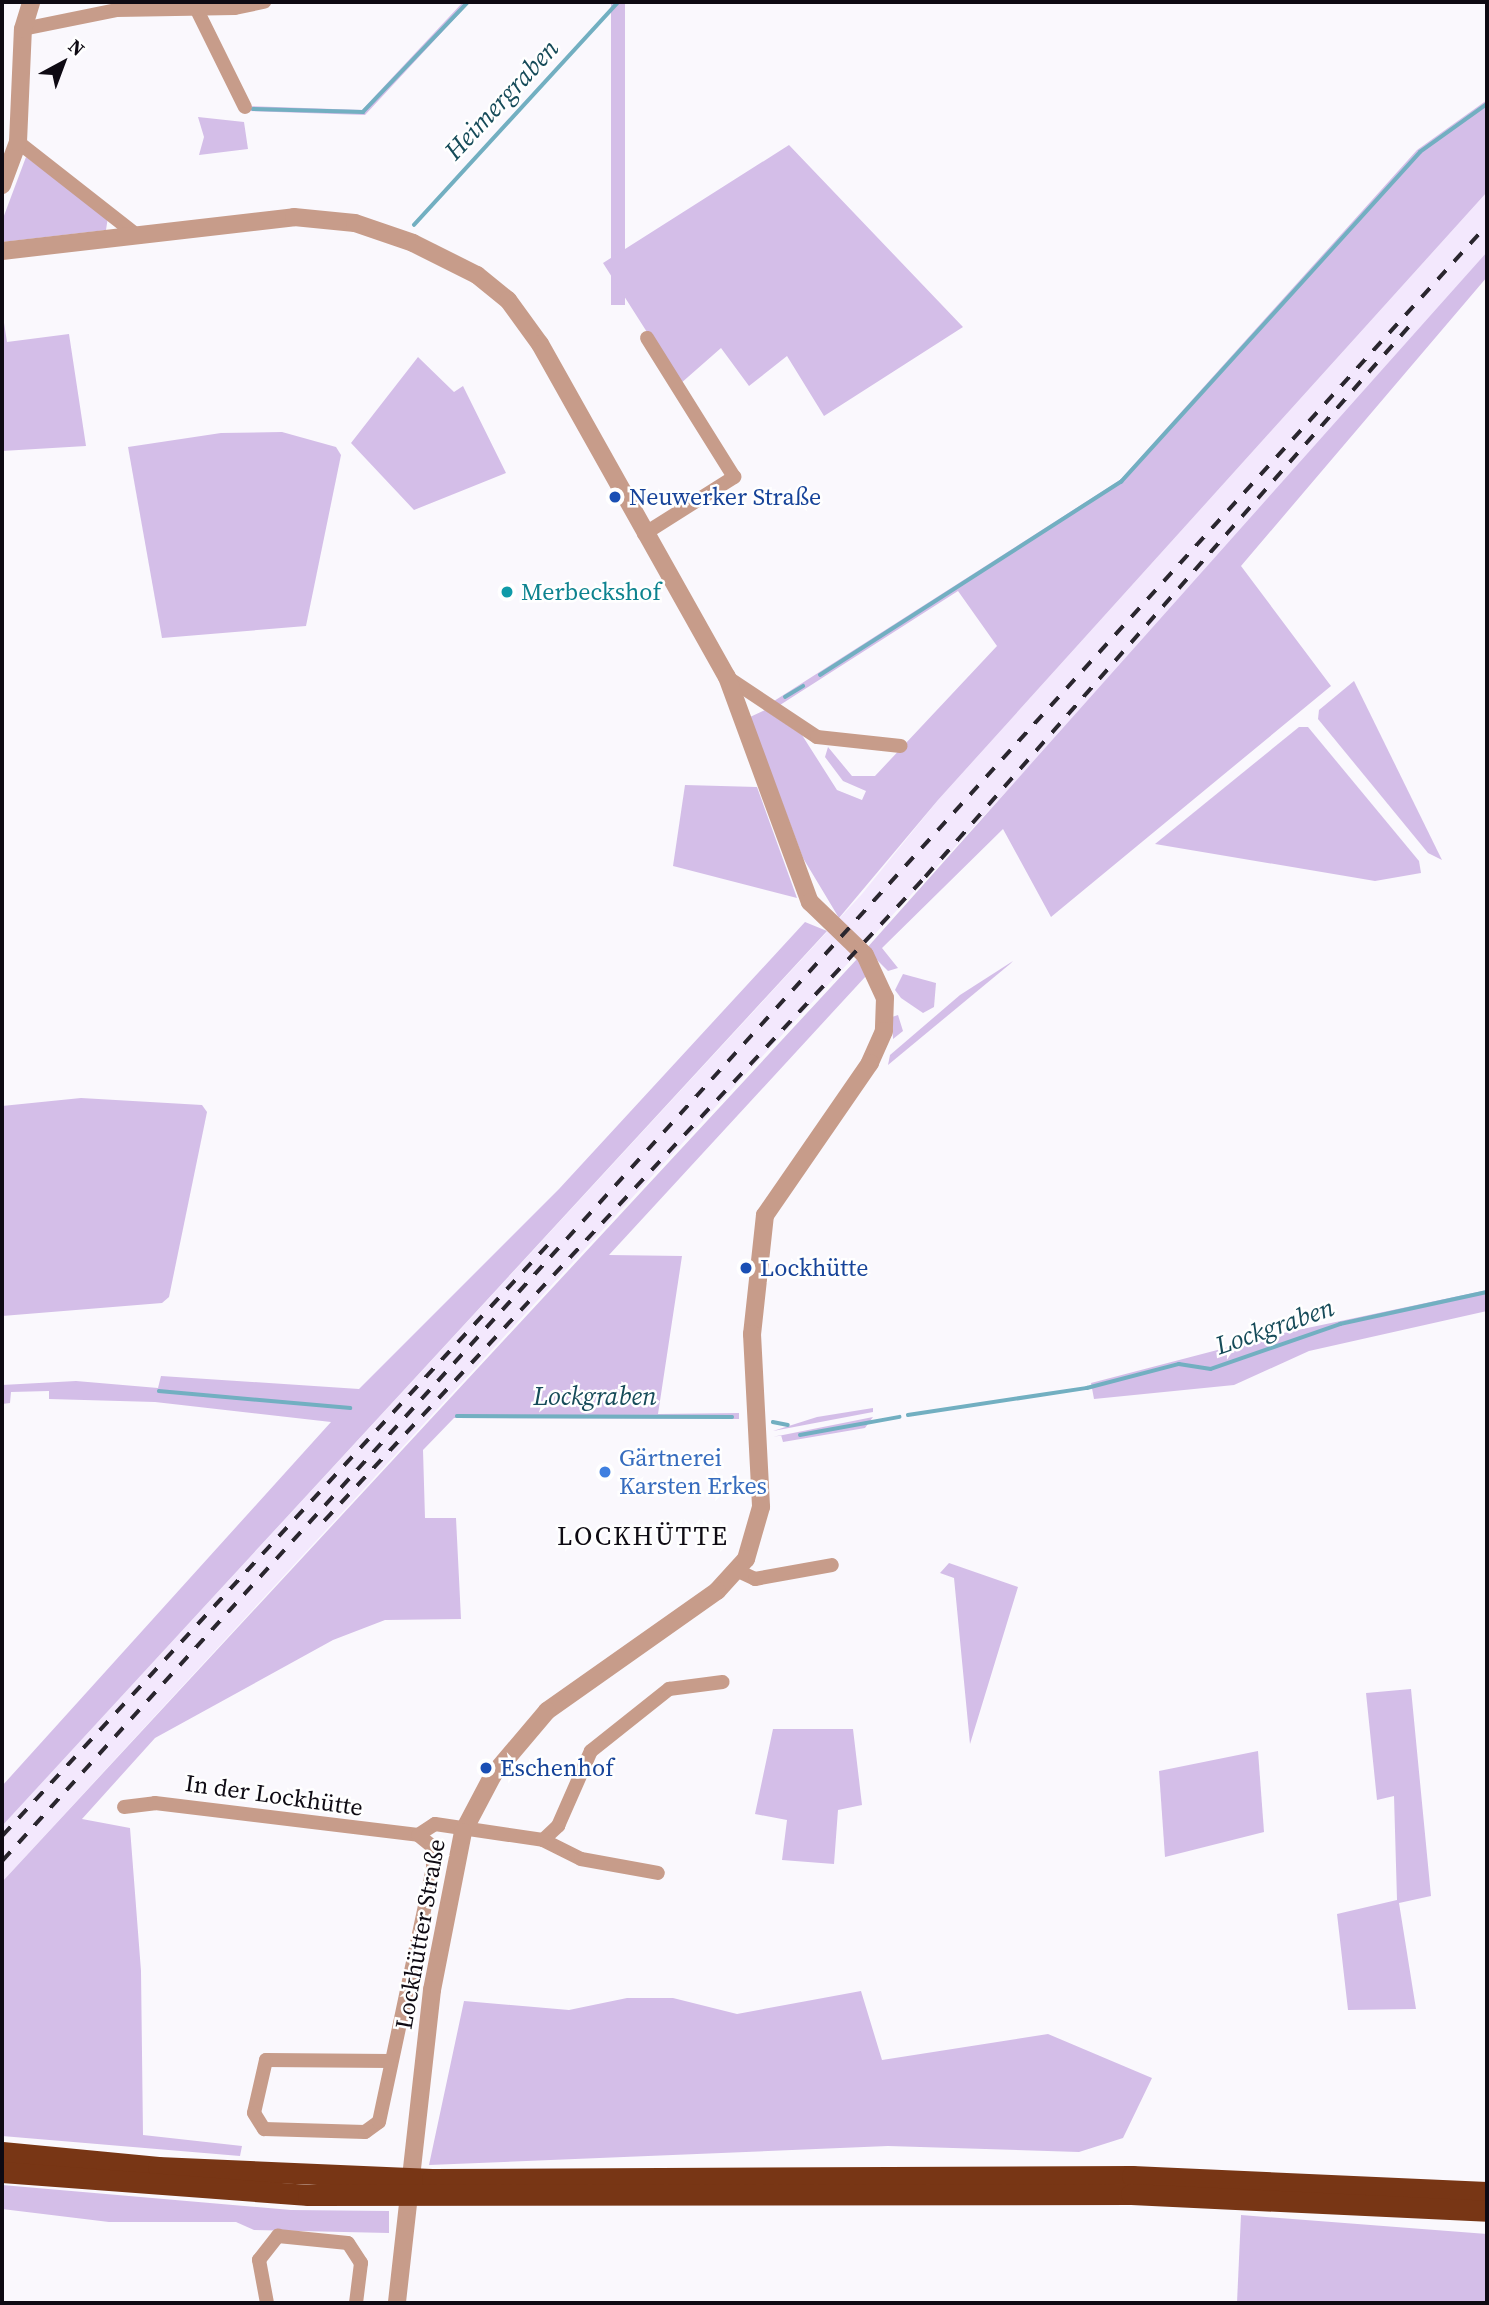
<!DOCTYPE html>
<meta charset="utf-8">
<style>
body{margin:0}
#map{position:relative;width:1489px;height:2305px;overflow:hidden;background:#faf8fd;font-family:"Source Serif 4",serif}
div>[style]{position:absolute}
.built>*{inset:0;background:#f3e8fd}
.green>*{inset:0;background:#d4bee8;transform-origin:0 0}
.stream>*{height:3.5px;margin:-1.75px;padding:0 1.75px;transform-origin:1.75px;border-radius:1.75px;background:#72afc1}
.minor>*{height:14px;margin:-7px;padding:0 7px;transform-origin:7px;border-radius:7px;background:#c79c8a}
.tertiary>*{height:18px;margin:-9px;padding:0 9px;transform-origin:9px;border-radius:9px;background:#c79c8a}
.motorway>*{height:21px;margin:-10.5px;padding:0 10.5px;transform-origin:10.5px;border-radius:10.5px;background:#783615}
.rail>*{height:3.5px;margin-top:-1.75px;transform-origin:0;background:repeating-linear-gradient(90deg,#2a262e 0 12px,transparent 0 24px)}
.dots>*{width:19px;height:19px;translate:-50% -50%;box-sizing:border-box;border:4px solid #fff;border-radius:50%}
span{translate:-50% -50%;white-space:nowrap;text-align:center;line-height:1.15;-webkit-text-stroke:5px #fff;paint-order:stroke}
.transit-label{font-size:24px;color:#164399}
.left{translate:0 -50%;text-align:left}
.culture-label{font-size:24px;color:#0d838f}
.shop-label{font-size:24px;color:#366cbe}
.street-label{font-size:24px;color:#0e0a13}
.water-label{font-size:26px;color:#164b59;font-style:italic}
.neighbourhood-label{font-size:26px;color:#0e0a13;letter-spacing:2px}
.frame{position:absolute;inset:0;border:4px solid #0e0a13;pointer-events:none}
.north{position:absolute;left:28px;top:28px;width:70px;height:70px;-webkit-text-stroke:5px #fff;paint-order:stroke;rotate:41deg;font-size:19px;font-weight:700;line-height:28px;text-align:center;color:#0e0a13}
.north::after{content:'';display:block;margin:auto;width:24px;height:32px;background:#0e0a13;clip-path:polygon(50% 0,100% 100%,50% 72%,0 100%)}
</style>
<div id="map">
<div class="built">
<i style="clip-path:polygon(1487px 192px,1487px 252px,1201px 580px,2px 1882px,2px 1826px,862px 894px,938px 800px)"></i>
</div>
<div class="green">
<i style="clip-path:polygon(463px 2px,470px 2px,365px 115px,248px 111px,248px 106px,362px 110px)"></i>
<i style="left:611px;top:2px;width:14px;height:303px"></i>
<i style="clip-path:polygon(1487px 100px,1487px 192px,938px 800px,839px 918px,803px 858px,750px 717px,765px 710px,802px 735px,837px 790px,862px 800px,866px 791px,843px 781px,825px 757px,828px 747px,852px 776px,875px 776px,997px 646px,958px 591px,780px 705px,774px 701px,1120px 480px,1417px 150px)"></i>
<i style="clip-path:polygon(198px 117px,244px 122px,248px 149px,199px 155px,204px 137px)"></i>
<i style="clip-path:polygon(789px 145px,963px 327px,824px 416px,787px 356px,749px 386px,721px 348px,680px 384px,603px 263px)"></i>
<i style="clip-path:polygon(26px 157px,108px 217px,106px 230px,2px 242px,2px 221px)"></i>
<i style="clip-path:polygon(1487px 252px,1487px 277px,1241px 566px,1331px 686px,1051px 917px,1003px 829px,882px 948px,898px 968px,888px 971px,866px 949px)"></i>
<i style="clip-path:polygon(2px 310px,7px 342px,69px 334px,86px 446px,2px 451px)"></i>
<i style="clip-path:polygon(418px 357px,454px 392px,463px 386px,506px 473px,414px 510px,351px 443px)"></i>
<i style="clip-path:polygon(282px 432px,336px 447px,341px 455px,306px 626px,162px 638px,128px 447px,221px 433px)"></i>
<i style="clip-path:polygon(1354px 681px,1442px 860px,1428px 853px,1318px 719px,1319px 710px)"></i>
<i style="clip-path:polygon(1299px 727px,1308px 727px,1419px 861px,1421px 873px,1375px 881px,1155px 844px)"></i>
<i style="clip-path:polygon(685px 785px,757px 787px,797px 898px,673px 866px)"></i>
<i style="clip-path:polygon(805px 922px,827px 931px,2px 1826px,2px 1786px,331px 1422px,155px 1402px,49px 1399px,49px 1391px,11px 1392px,10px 1403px,2px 1404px,2px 1385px,76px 1381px,158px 1388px,161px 1376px,359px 1389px,559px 1189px)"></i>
<i style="clip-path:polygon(857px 959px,866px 976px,609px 1255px,682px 1256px,658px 1414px,739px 1413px,739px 1419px,454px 1418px,423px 1450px,425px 1518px,456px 1518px,461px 1619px,385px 1620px,333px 1640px,155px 1738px,82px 1819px,130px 1828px,141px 1971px,143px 2135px,242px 2146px,240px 2156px,2px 2136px,2px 1882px)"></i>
<i style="clip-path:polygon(1013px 961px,1010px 964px,888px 1065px,890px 1055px,960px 995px)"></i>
<i style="clip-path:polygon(903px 974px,936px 983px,934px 1007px,923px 1013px,901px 998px,895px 990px)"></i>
<i style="clip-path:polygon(898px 1015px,903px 1031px,893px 1039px,892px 1017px)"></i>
<i style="clip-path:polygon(81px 1098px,202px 1105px,207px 1112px,169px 1297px,162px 1303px,2px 1316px,2px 1106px)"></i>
<i style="clip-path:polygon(1487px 1290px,1487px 1311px,1309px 1351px,1234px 1385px,1094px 1399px,1091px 1383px,1279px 1334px)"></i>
<i style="clip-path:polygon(873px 1408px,873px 1412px,773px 1431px,817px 1417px)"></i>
<i style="clip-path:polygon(873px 1417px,865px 1428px,783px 1442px,781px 1435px,773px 1437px)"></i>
<i style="clip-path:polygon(949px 1563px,1018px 1587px,970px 1744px,954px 1578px,940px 1573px)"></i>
<i style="clip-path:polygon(1411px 1689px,1431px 1896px,1399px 1903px,1416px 2009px,1348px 2010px,1337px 1914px,1397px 1900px,1394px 1796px,1377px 1800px,1366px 1693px)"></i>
<i style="clip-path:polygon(773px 1729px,853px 1729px,862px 1805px,838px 1810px,834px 1864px,782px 1860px,787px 1820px,755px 1814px)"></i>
<i style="clip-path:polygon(1258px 1751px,1264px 1832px,1165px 1857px,1159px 1771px)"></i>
<i style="clip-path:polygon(861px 1991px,882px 2060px,1048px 2034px,1152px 2078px,1123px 2138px,1079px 2152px,888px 2146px,429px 2165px,464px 2001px,569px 2010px,627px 1998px,673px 1998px,737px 2014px)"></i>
<i style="clip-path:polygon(2px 2185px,291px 2210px,389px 2211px,389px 2233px,254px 2230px,236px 2222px,109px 2222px,2px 2209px)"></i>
<i style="clip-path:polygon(1241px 2215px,1487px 2234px,1487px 2303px,1237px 2303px)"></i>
</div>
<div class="stream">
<i style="left:253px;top:109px;width:110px;rotate:1.6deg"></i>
<i style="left:363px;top:112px;width:152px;rotate:-46.3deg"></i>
<i style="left:414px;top:225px;width:302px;rotate:-47.5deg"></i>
<i style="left:820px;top:675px;width:358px;rotate:-32.7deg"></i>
<i style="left:1121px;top:482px;width:445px;rotate:-47.8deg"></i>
<i style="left:1420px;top:152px;width:82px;rotate:-35.6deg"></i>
<i style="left:785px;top:697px;width:21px;rotate:-31deg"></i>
<i style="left:159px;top:1391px;width:192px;rotate:5.1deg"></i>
<i style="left:908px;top:1415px;width:181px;rotate:-8.6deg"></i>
<i style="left:1087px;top:1388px;width:95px;rotate:-14.6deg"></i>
<i style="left:1179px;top:1364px;width:32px;rotate:9deg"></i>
<i style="left:1211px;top:1369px;width:137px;rotate:-19.2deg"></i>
<i style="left:1340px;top:1324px;width:150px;rotate:-12.3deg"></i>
<i style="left:457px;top:1416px;width:275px;rotate:0.2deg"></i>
<i style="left:773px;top:1422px;width:15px;rotate:11deg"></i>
<i style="left:800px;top:1435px;width:101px;rotate:-10.3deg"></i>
</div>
<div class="minor">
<i style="left:193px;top:2px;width:117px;rotate:63.7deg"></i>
<i style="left:23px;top:29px;width:95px;rotate:-11.5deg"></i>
<i style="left:116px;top:10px;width:119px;rotate:-1deg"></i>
<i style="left:235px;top:8px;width:30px;rotate:-12deg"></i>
<i style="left:18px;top:142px;width:154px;rotate:38.1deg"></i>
<i style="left:644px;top:534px;width:107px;rotate:-32.3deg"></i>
<i style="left:734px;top:477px;width:164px;rotate:-122deg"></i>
<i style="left:727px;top:677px;width:108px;rotate:33.7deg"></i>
<i style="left:817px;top:737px;width:84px;rotate:6.1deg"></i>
<i style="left:738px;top:1571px;width:19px;rotate:25deg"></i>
<i style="left:755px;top:1579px;width:78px;rotate:-10.3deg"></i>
<i style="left:124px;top:1807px;width:31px;rotate:-7deg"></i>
<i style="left:155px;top:1803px;width:265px;rotate:6.9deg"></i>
<i style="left:418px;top:1835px;width:20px;rotate:-33deg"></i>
<i style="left:435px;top:1824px;width:109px;rotate:8.4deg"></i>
<i style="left:543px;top:1840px;width:21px;rotate:-43deg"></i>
<i style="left:558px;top:1826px;width:82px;rotate:-66.3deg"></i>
<i style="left:591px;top:1751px;width:100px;rotate:-38.5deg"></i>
<i style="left:669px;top:1689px;width:54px;rotate:-7.4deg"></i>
<i style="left:543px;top:1840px;width:42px;rotate:26.6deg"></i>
<i style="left:581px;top:1859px;width:78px;rotate:10.3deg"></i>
<i style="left:390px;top:2061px;width:124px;rotate:-179.5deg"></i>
<i style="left:266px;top:2060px;width:54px;rotate:102.8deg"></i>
<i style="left:254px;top:2113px;width:19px;rotate:58deg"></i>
<i style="left:264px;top:2129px;width:101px;rotate:1.7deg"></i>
<i style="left:365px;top:2132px;width:17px;rotate:-36deg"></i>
<i style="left:379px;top:2122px;width:261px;rotate:-78deg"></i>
<i style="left:433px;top:1867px;width:20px;rotate:-90deg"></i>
<i style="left:433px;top:1847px;width:19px;rotate:-141deg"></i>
<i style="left:267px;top:2303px;width:44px;rotate:-100.5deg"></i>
<i style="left:259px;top:2260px;width:31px;rotate:-52deg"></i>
<i style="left:278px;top:2236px;width:70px;rotate:5.7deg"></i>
<i style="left:348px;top:2243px;width:24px;rotate:57deg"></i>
<i style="left:361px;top:2263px;width:40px;rotate:97.1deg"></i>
</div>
<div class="tertiary">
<i style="left:2px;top:185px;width:46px;rotate:-69.6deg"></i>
<i style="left:18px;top:142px;width:113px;rotate:-87.5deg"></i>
<i style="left:23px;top:29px;width:28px;rotate:-73deg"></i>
<i style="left:2px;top:251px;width:294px;rotate:-6.6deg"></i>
<i style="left:294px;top:217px;width:61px;rotate:5.6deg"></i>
<i style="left:355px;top:223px;width:61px;rotate:19deg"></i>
<i style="left:413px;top:243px;width:72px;rotate:26.6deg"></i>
<i style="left:477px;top:275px;width:40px;rotate:39deg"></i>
<i style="left:508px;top:300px;width:54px;rotate:54deg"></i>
<i style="left:540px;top:344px;width:382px;rotate:60.7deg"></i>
<i style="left:727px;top:677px;width:240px;rotate:69.8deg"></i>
<i style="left:810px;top:902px;width:76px;rotate:43.9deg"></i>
<i style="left:865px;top:955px;width:47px;rotate:65.1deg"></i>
<i style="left:885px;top:998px;width:33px;rotate:92deg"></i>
<i style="left:884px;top:1031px;width:35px;rotate:114deg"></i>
<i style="left:870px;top:1063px;width:185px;rotate:124.6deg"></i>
<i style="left:765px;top:1215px;width:120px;rotate:96.2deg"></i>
<i style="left:752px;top:1334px;width:173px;rotate:87deg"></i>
<i style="left:761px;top:1507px;width:54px;rotate:106.1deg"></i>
<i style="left:746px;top:1559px;width:43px;rotate:132.2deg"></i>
<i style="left:717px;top:1591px;width:208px;rotate:144.8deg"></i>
<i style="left:547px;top:1711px;width:84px;rotate:130.2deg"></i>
<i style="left:493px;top:1775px;width:64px;rotate:117.8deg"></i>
<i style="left:463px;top:1832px;width:161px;rotate:101.1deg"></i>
<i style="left:432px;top:1990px;width:315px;rotate:96.4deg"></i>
</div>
<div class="motorway">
<i style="left:2px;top:2152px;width:157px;rotate:5.5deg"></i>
<i style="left:158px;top:2167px;width:274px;rotate:2.5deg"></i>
<i style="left:432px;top:2179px;width:700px;rotate:-0.25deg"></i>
<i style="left:1132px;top:2176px;width:355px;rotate:2.6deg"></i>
<i style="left:2px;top:2172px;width:307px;rotate:4.3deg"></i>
<i style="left:308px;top:2195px;width:823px;rotate:-0.07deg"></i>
<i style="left:1131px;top:2194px;width:356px;rotate:2.7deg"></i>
</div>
<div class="rail">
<i style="left:324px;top:1521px;width:881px;rotate:-46.98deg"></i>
<i style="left:925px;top:877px;width:736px;rotate:-48.69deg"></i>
<i style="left:2px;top:1836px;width:812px;rotate:-47.29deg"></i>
<i style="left:2px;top:1861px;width:2209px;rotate:-47.77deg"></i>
</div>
<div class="dots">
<i style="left:615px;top:497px;background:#1a4fb4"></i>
<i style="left:507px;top:592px;background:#0f9aa8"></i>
<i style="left:746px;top:1268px;background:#1a4fb4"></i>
<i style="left:605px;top:1472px;background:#3f7fe0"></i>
<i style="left:486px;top:1768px;background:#1a4fb4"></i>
</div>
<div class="transit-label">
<span class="left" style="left:629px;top:497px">Neuwerker Straße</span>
<span class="left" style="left:760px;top:1268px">Lockhütte</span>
<span class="left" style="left:500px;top:1768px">Eschenhof</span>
</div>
<div class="culture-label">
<span class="left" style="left:521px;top:592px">Merbeckshof</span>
</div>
<div class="shop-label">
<span class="left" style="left:619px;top:1472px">Gärtnerei<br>Karsten Erkes</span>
</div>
<div class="street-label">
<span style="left:274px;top:1795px;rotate:8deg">In der Lockhütte</span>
<span style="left:420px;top:1934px;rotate:-80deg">Lockhütter Straße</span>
</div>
<div class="water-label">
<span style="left:502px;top:100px;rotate:-47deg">Heimergraben</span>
<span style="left:1275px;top:1327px;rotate:-19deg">Lockgraben</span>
<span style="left:595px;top:1397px">Lockgraben</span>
</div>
<div class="neighbourhood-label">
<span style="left:643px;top:1537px">LOCKHÜTTE</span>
</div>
<div class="frame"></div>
<div class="north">N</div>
</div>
